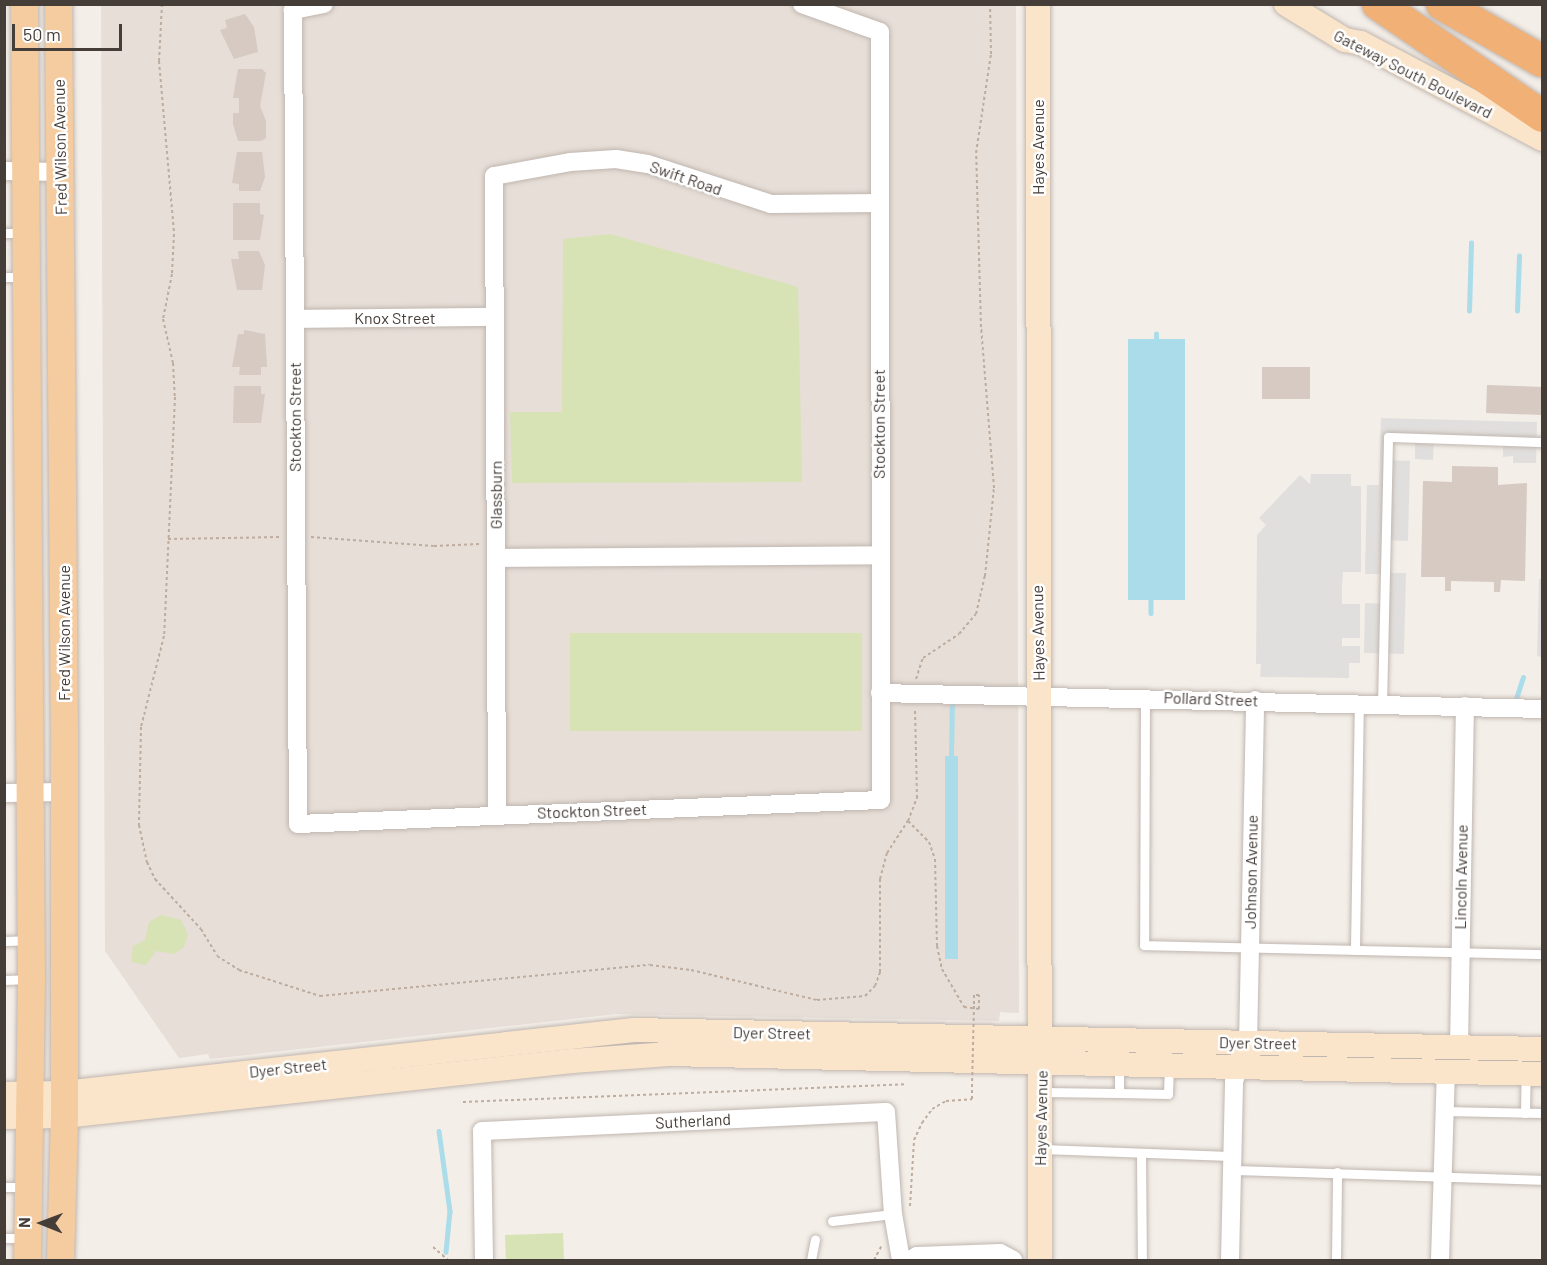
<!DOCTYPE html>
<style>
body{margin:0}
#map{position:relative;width:1547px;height:1265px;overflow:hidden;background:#f3eee8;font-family:Barlow,sans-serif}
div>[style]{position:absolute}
.residential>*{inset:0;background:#e6ded7}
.green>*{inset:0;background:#d7e3b5;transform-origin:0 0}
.parking>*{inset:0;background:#e1dfdd}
.water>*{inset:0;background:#aadcea;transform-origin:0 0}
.stream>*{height:4.5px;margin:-2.25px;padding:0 2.25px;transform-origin:2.25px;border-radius:2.25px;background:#aadcea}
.building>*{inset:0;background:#d6cac2;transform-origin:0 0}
.path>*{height:2px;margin-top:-1px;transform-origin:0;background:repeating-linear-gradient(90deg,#beac9e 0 3px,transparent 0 6px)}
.roads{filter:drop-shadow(0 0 2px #c0b6af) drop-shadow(0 0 2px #c0b6af)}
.lane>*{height:9px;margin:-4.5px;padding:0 4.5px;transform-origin:4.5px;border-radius:4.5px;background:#fff}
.street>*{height:18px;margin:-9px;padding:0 9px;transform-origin:9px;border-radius:9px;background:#fff}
.secondary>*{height:24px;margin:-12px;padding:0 12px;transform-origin:12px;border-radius:12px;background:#fae5cb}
.primary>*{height:27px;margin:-13.5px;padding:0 13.5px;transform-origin:13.5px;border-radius:13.5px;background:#f5cc9f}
.highway>*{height:32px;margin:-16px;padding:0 16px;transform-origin:16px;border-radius:16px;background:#f1b075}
.path-bridge>*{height:2px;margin-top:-1px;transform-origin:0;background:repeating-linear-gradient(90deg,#beac9e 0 3px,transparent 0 6px)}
span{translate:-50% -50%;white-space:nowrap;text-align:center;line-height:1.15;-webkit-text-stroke:5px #fff;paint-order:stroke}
.street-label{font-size:16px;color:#453d38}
.frame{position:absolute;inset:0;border:6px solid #453d38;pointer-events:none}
.north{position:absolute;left:12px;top:1193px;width:60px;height:60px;-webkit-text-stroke:4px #fff;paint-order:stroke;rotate:271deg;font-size:16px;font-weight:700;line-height:24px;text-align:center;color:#453d38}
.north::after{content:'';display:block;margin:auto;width:21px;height:27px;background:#453d38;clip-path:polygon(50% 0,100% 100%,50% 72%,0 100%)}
.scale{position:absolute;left:12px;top:24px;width:110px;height:27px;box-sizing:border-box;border:3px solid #453d38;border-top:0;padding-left:8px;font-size:18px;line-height:21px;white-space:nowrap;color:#453d38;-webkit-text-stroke:4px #fff;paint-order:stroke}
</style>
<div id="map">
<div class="residential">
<i style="clip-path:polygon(101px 5px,1016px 5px,1019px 1013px,1000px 1012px,999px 1021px,616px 1014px,210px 1059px,208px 1054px,179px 1058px,105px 951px)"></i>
</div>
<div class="green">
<i style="clip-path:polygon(610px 234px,798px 287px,802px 482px,512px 483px,510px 412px,562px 412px,563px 239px)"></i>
<i style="left:862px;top:633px;width:98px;height:292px;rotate:90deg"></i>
<i style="clip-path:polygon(161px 915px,181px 920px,188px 935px,184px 947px,174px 954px,156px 951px,146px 965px,131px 962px,133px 946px,145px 940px,149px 922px)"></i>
<i style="left:563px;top:1233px;width:27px;height:58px;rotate:88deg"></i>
</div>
<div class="parking">
<i style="clip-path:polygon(1381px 418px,1537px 422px,1536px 463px,1513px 463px,1513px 456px,1503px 457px,1503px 441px,1434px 439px,1433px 460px,1415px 459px,1415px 438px,1388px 438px,1388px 460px,1410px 461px,1408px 541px,1386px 540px,1385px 573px,1406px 573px,1404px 654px,1364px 653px,1365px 603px,1384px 604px,1385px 574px,1365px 574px,1367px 485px,1379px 485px)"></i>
<i style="clip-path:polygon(1311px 474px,1351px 474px,1351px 486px,1361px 486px,1361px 572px,1343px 572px,1342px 587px,1342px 604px,1360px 604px,1360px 638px,1342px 638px,1342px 646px,1360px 646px,1360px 663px,1349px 663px,1349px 678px,1260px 677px,1261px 664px,1256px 664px,1257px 535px,1266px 525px,1259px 518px,1300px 475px,1310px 484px)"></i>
<i style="clip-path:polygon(1539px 579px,1542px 579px,1542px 657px,1537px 656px)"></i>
</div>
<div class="water">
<i style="left:1128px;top:339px;width:57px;height:261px"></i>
<i style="left:945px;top:756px;width:13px;height:203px"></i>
</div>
<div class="stream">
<i style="left:1469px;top:311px;width:68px;rotate:-88.3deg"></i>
<i style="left:1517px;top:311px;width:55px;rotate:-87.9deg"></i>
<i style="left:1156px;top:339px;width:5px;rotate:-90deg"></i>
<i style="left:1151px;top:600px;width:13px;rotate:90deg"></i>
<i style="left:1514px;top:705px;width:29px;rotate:-72deg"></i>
<i style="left:951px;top:756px;width:57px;rotate:-89deg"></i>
<i style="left:439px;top:1131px;width:81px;rotate:82.2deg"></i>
<i style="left:450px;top:1211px;width:41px;rotate:95.6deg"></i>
</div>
<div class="building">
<i style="clip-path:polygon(245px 14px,254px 27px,258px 52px,234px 59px,220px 30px,227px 28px,225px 20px)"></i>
<i style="clip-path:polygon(238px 69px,262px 69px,266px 73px,260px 106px,266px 121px,266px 138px,261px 141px,238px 141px,233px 124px,233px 113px,239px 113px,239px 98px,233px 98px)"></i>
<i style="clip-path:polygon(237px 152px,262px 152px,265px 177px,260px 191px,239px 191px,239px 184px,232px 183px)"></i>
<i style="clip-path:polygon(233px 203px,260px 203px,260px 214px,264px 215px,260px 240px,233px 240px)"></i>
<i style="clip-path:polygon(238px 251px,259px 251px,265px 265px,262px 290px,237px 290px,231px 259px,239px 259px)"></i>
<i style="clip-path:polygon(244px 330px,265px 334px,267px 367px,261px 367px,261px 375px,239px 375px,240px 367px,232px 367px,238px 334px,244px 334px)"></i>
<i style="left:1262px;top:367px;width:48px;height:32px"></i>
<i style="left:1487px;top:385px;width:55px;height:28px;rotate:2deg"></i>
<i style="clip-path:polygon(234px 386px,261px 386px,261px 394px,265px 394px,261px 423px,233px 423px)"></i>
<i style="clip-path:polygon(1452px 466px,1498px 467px,1498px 485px,1527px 483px,1525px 581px,1501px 580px,1500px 592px,1494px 592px,1494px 582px,1451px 581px,1451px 591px,1445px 591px,1445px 577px,1421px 577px,1423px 481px,1452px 482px)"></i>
</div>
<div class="path">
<i style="left:162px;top:4px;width:57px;rotate:93deg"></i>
<i style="left:159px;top:61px;width:174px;rotate:85deg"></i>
<i style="left:174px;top:234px;width:40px;rotate:92.9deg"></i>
<i style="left:172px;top:274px;width:46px;rotate:101.3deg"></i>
<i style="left:163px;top:319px;width:45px;rotate:77.2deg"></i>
<i style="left:173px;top:363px;width:34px;rotate:87deg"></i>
<i style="left:175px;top:397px;width:239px;rotate:92.6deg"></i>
<i style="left:164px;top:636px;width:94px;rotate:104.2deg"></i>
<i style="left:141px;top:727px;width:98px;rotate:91.2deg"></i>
<i style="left:139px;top:825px;width:38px;rotate:78deg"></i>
<i style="left:147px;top:862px;width:19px;rotate:65deg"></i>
<i style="left:155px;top:879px;width:68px;rotate:47.4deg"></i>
<i style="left:201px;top:929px;width:31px;rotate:59deg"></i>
<i style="left:217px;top:956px;width:26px;rotate:32deg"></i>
<i style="left:239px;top:970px;width:85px;rotate:17.8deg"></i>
<i style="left:320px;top:996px;width:331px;rotate:-5.4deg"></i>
<i style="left:650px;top:965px;width:41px;rotate:7deg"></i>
<i style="left:691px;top:970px;width:130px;rotate:13.4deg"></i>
<i style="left:817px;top:1000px;width:48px;rotate:-4.8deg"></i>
<i style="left:865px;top:996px;width:14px;rotate:-45deg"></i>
<i style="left:875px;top:986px;width:15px;rotate:-70deg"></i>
<i style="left:880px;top:972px;width:93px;rotate:-90deg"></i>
<i style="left:880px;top:879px;width:27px;rotate:-75deg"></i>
<i style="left:887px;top:853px;width:38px;rotate:-57deg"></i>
<i style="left:908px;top:821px;width:25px;rotate:-69deg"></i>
<i style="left:917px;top:798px;width:87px;rotate:-91.3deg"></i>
<i style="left:311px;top:537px;width:123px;rotate:4.2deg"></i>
<i style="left:434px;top:546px;width:45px;rotate:-2.5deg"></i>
<i style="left:168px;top:539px;width:111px;rotate:-1deg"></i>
<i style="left:916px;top:679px;width:22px;rotate:-72deg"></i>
<i style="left:923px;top:658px;width:43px;rotate:-33.7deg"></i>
<i style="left:959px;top:634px;width:26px;rotate:-50deg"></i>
<i style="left:976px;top:614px;width:39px;rotate:-77deg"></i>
<i style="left:985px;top:576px;width:88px;rotate:-84.2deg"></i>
<i style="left:994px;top:488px;width:162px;rotate:-94.6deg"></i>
<i style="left:981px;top:327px;width:174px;rotate:-91.6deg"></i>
<i style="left:976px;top:153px;width:100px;rotate:-81.4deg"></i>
<i style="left:991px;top:54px;width:50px;rotate:-91.1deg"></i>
<i style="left:908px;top:821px;width:30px;rotate:45deg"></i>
<i style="left:929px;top:842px;width:18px;rotate:71deg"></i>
<i style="left:935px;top:859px;width:87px;rotate:88.7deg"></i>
<i style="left:937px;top:946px;width:24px;rotate:78deg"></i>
<i style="left:942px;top:969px;width:44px;rotate:59.9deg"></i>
<i style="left:964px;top:1007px;width:15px;rotate:8deg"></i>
<i style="left:979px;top:1009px;width:14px;rotate:-90deg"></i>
<i style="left:979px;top:995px;width:5px;rotate:180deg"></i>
<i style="left:974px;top:995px;width:11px;rotate:90deg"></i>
<i style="left:463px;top:1102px;width:443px;rotate:-2.3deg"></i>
<i style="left:910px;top:1206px;width:66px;rotate:-86.5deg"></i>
<i style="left:914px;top:1140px;width:19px;rotate:-65deg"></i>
<i style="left:922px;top:1123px;width:17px;rotate:-54deg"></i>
<i style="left:932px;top:1109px;width:16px;rotate:-30deg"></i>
<i style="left:946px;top:1101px;width:26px;rotate:-4deg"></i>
<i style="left:972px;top:1099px;width:12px;rotate:-90deg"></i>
<i style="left:433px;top:1247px;width:20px;rotate:41deg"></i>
<i style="left:874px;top:1260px;width:17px;rotate:-62deg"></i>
</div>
<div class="roads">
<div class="lane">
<i style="left:4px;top:233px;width:19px"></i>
<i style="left:4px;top:277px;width:19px"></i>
<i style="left:1145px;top:697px;width:248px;rotate:90.2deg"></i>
<i style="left:1144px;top:945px;width:398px;rotate:1.3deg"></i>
<i style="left:1382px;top:704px;width:267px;rotate:-88.7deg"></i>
<i style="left:1388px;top:437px;width:154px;rotate:1.9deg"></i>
<i style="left:4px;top:941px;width:24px;rotate:-2deg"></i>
<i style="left:1355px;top:950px;width:246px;rotate:-89.1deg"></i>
<i style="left:4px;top:980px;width:25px;rotate:-2deg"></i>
<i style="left:1119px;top:1065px;width:28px;rotate:90deg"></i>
<i style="left:1119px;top:1093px;width:49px;rotate:1.2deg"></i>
<i style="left:1168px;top:1094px;width:28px;rotate:-88deg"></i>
<i style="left:1041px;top:1092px;width:78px;rotate:0.7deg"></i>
<i style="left:1443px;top:1111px;width:99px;rotate:1.2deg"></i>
<i style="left:1525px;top:1113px;width:39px;rotate:-89deg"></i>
<i style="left:1040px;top:1149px;width:192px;rotate:2.1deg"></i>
<i style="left:1141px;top:1153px;width:107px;rotate:89.5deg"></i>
<i style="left:1232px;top:1170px;width:310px;rotate:1.8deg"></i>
<i style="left:4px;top:1187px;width:22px"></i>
<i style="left:832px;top:1221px;width:61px;rotate:-6.5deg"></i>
<i style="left:4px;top:1238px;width:21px"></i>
<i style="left:811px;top:1260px;width:21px;rotate:-79deg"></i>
<i style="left:1336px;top:1260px;width:88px;rotate:-89.3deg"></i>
</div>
<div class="street">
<i style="left:324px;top:4px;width:32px;rotate:169deg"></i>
<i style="left:293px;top:10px;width:814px;rotate:89.65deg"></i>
<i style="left:298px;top:824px;width:583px;rotate:-2.36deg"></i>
<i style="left:881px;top:800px;width:768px;rotate:-90.07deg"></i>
<i style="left:880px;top:32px;width:83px;rotate:-160.3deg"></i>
<i style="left:4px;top:171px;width:57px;rotate:1deg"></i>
<i style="left:295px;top:319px;width:199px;rotate:-0.6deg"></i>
<i style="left:496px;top:558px;width:384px;rotate:-0.4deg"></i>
<i style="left:880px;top:693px;width:662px;rotate:1.38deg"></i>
<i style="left:4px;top:793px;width:60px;rotate:-1deg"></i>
<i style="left:497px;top:815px;width:639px;rotate:-90.27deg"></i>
<i style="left:494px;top:176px;width:77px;rotate:-10.4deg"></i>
<i style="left:570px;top:162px;width:46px;rotate:-3.7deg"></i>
<i style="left:616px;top:159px;width:32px;rotate:9deg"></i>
<i style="left:648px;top:164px;width:129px;rotate:18deg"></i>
<i style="left:771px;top:204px;width:108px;rotate:-0.5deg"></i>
<i style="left:1248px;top:1043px;width:343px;rotate:-88.8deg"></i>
<i style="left:1459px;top:1047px;width:341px;rotate:-89deg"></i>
<i style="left:484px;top:1260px;width:129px;rotate:-90.9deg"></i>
<i style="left:482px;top:1131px;width:404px;rotate:-2.7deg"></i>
<i style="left:886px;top:1112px;width:102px;rotate:86.1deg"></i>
<i style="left:893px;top:1214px;width:47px;rotate:80.1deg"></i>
<i style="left:910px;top:1260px;width:8px;rotate:-30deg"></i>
<i style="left:917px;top:1256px;width:83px;rotate:-2.1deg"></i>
<i style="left:1000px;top:1253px;width:15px;rotate:28deg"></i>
<i style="left:1230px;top:1260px;width:179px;rotate:-88.7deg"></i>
<i style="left:1234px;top:1081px;width:16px;rotate:-68deg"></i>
<i style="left:1440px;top:1260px;width:187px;rotate:-88.2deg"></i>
</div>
<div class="secondary">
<i style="left:1038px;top:4px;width:1256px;rotate:89.91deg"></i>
<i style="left:1286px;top:4px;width:69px;rotate:31.4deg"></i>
<i style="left:1345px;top:40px;width:16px;rotate:11deg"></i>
<i style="left:1361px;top:43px;width:205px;rotate:27.9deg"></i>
<i style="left:4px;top:1094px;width:60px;rotate:-1deg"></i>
<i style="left:64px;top:1093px;width:573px;rotate:-6.31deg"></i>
<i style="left:634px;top:1030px;width:908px;rotate:1.2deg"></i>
<i style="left:4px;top:1117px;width:60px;rotate:-1deg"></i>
<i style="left:64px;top:1116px;width:511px;rotate:-6.18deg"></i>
<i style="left:572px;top:1061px;width:97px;rotate:-4.1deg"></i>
<i style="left:669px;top:1054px;width:873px;rotate:1.31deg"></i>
</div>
<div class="primary">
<i style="left:24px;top:4px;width:975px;rotate:89.59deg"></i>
<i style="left:31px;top:979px;width:281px;rotate:90.8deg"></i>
<i style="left:58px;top:4px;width:725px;rotate:89.53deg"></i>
<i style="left:64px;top:729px;width:387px;rotate:90deg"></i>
<i style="left:64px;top:1116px;width:144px;rotate:91.6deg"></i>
</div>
<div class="highway">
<i style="left:1378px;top:4px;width:199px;rotate:34.3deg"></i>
<i style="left:1442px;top:4px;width:115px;rotate:29.7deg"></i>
</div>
</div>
<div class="path-bridge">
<i style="left:972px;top:1087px;width:81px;rotate:-88.6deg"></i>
</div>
<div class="street-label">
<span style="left:1413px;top:74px;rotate:27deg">Gateway South Boulevard</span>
<span style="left:60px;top:147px;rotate:-91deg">Fred Wilson Avenue</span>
<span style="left:1038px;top:147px;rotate:-90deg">Hayes Avenue</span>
<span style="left:686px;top:178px;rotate:19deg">Swift Road</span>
<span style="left:395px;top:318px">Knox Street</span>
<span style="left:295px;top:417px;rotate:-90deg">Stockton Street</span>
<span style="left:879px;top:424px;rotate:-90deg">Stockton Street</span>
<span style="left:496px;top:495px;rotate:-90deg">Glassburn</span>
<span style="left:64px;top:633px;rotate:-90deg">Fred Wilson Avenue</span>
<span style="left:1038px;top:633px;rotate:-91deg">Hayes Avenue</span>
<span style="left:1211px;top:699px;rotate:2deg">Pollard Street</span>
<span style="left:592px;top:811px;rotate:-2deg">Stockton Street</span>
<span style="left:1251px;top:872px;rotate:-89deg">Johnson Avenue</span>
<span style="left:1461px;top:877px;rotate:-89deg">Lincoln Avenue</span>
<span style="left:772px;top:1033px;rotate:1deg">Dyer Street</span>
<span style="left:1258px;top:1043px;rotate:1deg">Dyer Street</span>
<span style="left:288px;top:1068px;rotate:-6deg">Dyer Street</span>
<span style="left:1041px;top:1118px;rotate:-89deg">Hayes Avenue</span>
<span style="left:693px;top:1121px;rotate:-3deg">Sutherland</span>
</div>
<div class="frame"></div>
<div class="north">N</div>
<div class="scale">50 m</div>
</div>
